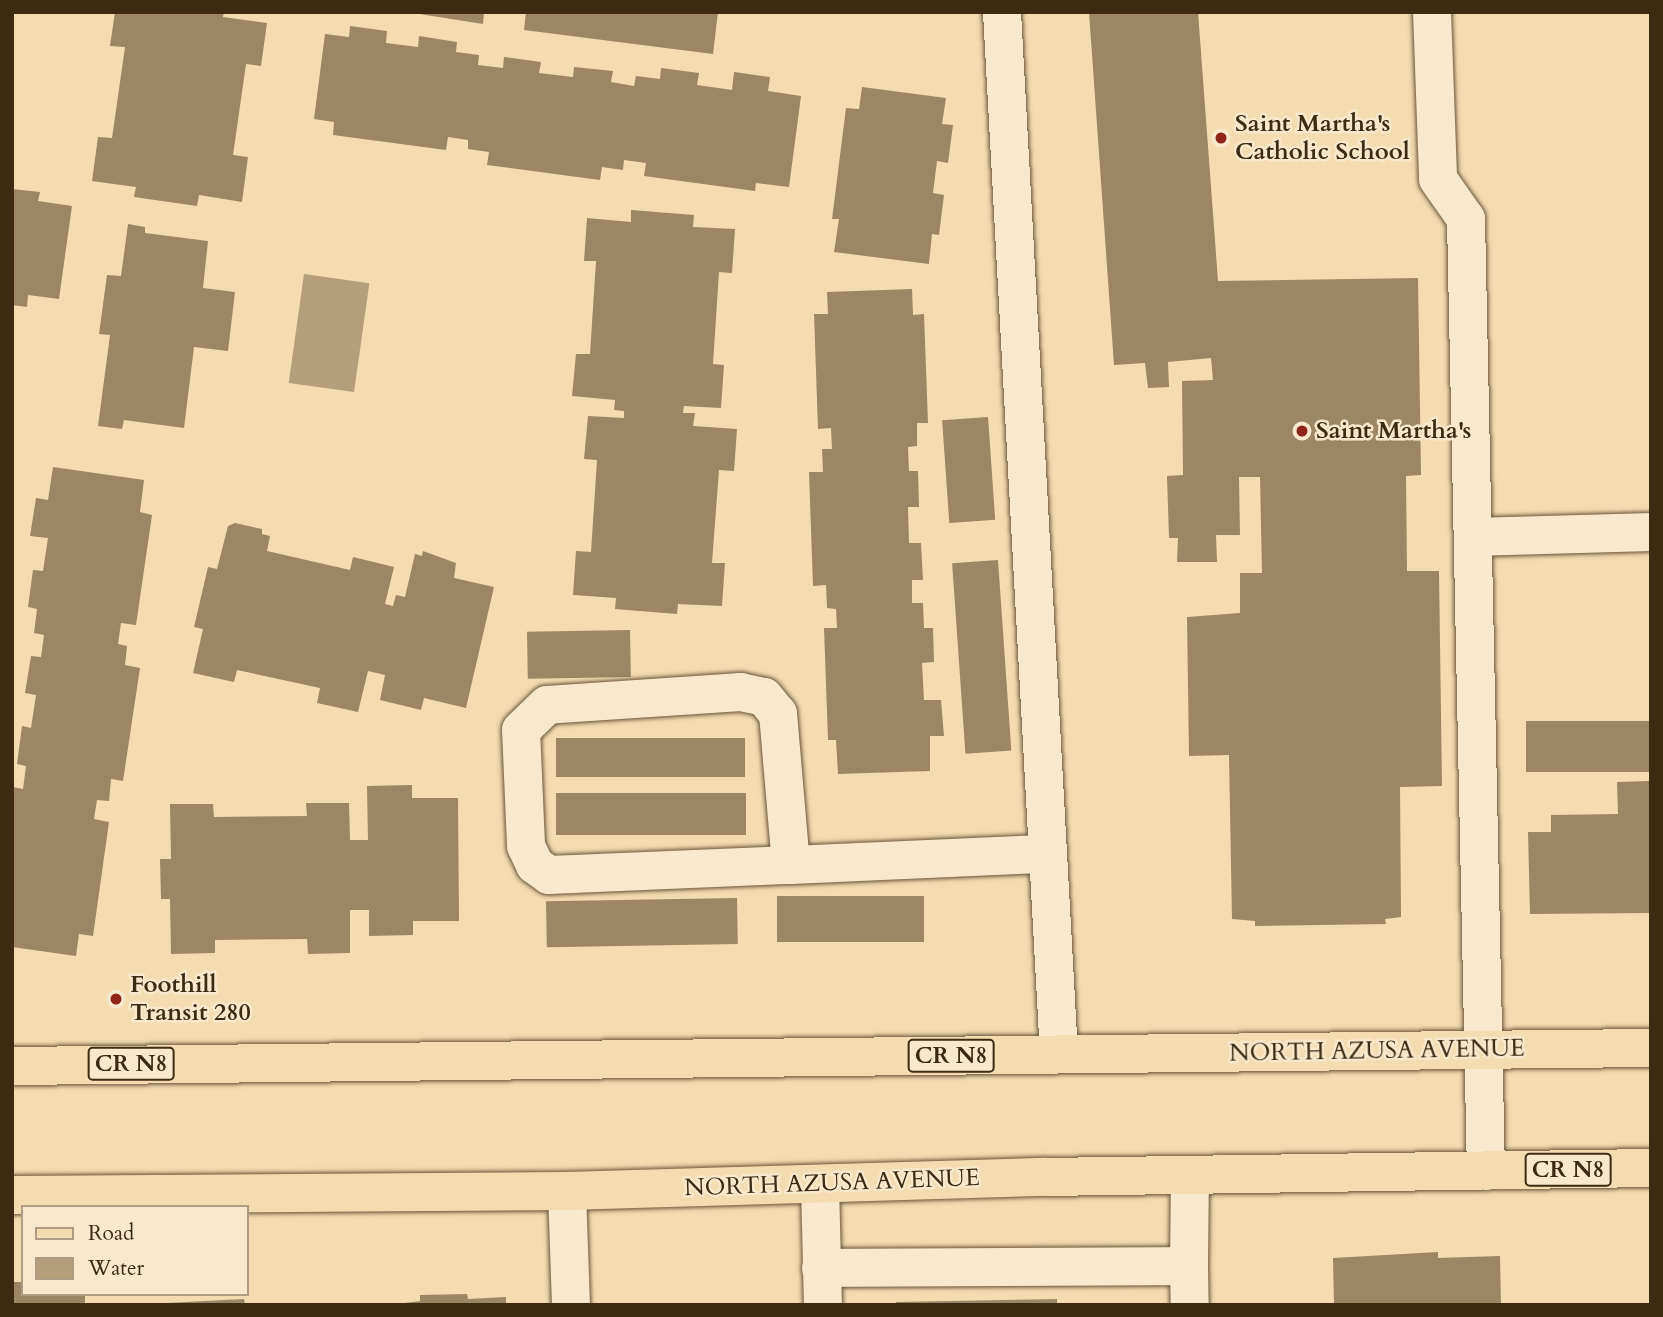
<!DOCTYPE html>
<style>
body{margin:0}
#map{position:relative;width:1663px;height:1317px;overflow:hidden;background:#f4dbb0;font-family:Cardo,serif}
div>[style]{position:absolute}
.water>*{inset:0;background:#b59f7a;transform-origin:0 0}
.building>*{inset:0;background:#9c8664;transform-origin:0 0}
.roads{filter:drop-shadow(0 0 2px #6a5639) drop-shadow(0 0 2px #6a5639)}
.minor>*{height:38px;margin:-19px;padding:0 19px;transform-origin:19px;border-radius:19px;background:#f8e8cc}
.major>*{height:38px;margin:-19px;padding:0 19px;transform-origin:19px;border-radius:19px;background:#f4dbb0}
.dots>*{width:19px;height:19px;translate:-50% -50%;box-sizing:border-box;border:4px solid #f8e8cc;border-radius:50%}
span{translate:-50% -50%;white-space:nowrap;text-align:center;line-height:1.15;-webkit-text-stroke:5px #f8e8cc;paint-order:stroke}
.shield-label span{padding:2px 5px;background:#f8e8cc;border:2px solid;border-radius:5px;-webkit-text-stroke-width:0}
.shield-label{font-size:23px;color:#3c2a11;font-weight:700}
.poi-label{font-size:24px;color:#3c2a11;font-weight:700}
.left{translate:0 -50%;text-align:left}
.street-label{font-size:24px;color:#3c2a11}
.frame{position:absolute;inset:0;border:14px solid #3c2a11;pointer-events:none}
.legend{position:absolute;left:21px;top:1205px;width:228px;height:91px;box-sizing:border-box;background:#f8e8cc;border:2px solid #ad9c81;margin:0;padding:9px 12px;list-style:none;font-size:21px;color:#3c2a11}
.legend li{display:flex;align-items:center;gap:14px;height:35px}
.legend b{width:35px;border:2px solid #ad9c81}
</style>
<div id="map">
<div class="water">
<i style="left:304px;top:274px;width:66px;height:110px;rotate:8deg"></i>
</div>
<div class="building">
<i style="clip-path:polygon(115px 12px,224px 12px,223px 17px,267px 23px,261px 66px,246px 64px,233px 155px,248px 157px,242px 202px,199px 195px,197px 206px,134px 197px,136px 187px,92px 181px,98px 137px,112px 138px,125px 47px,110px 46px)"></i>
<i style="clip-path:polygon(407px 12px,484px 12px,483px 24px)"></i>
<i style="clip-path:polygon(526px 12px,718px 12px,713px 54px,524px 30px)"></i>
<i style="clip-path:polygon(1089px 12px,1198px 12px,1218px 281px,1418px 278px,1421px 475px,1406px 476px,1407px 571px,1439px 571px,1442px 786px,1400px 787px,1401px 917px,1385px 919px,1386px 924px,1255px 926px,1255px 921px,1232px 919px,1229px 755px,1189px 756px,1187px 617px,1240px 613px,1240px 573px,1262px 573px,1260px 477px,1239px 477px,1240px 535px,1216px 535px,1217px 562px,1177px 562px,1178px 538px,1169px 538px,1167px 476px,1183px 475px,1182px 381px,1213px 380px,1211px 358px,1168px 362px,1169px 387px,1148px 388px,1145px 363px,1114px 365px)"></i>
<i style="clip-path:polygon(350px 26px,387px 31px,386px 43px,418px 47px,419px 36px,457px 42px,456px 52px,479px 55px,478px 65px,503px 68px,504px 57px,541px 62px,539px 73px,573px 77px,574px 67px,613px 71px,611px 82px,634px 86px,636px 76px,660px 79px,661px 68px,699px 73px,697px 85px,732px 90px,734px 72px,770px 77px,768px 91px,801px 96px,789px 187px,756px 183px,755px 191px,644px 176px,646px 163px,624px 160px,623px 170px,602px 167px,600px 180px,487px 165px,489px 152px,468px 149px,468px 140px,448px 137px,446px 150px,333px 135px,334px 122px,314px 119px,325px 34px,349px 37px)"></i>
<i style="clip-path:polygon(862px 87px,946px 98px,942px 124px,953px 125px,948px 163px,937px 161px,933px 193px,944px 195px,939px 235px,932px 234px,929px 264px,834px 252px,839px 219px,832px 219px,846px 108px,859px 109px)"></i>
<i style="clip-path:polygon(12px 189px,40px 192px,38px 201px,72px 206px,59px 299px,28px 295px,27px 307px,12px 305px)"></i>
<i style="clip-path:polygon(631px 210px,694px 215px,693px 227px,735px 229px,732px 273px,719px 272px,713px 364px,724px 365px,721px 408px,684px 406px,683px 413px,695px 413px,693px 426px,737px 429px,734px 471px,719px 470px,712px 563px,725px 563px,722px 606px,678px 604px,677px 614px,615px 609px,616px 598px,573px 595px,576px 551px,591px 552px,597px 460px,584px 459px,588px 416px,624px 418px,624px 411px,614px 410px,615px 400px,572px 396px,576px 354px,590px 354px,596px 261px,584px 261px,587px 218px,631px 222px)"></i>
<i style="clip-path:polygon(128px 224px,145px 227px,145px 233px,208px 241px,203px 288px,235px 292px,228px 351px,194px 347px,184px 428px,124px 420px,122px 429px,98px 426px,110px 335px,99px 334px,107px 275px,121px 276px)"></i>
<i style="clip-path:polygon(912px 289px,913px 315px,924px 314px,928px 423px,917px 423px,917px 446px,908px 447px,909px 471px,918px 471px,919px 507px,908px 507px,909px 543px,921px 543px,923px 580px,912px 580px,912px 603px,923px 603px,924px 628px,933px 628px,934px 662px,922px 663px,924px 700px,941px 700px,944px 736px,930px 736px,930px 771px,838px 774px,836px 740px,828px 740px,824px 628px,837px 628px,836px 609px,827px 608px,826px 585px,813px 586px,809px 472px,823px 472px,822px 449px,832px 449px,831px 428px,818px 429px,814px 314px,828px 314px,827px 292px)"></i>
<i style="left:988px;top:417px;width:103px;height:46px;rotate:86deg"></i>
<i style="clip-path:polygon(53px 467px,144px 480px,140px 512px,152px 515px,136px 625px,121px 623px,118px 644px,127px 646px,125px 665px,140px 668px,123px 781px,111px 779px,109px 801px,97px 800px,94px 819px,109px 822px,93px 936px,79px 934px,76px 956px,12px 947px,12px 792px,13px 787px,23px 789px,26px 766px,17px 764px,22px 726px,31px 728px,36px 695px,25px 693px,31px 656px,41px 657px,44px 635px,34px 633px,37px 609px,28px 607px,33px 570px,43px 571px,48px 538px,30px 536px,36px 498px,48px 500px)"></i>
<i style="clip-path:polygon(235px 523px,262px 529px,262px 534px,270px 536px,267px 551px,350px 570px,353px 557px,394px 567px,385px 604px,393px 606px,396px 595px,405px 597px,415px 554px,422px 556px,423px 551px,456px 563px,454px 578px,494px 587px,466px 708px,424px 698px,421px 710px,380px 700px,385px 675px,368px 671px,358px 712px,317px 703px,320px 688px,237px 670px,234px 682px,193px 673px,203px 629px,194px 627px,208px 567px,217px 569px,228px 526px)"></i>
<i style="left:998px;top:560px;width:191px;height:46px;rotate:86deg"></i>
<i style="left:630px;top:630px;width:47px;height:103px;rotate:89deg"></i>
<i style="left:1651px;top:721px;width:51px;height:125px;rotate:90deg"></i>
<i style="left:745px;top:738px;width:39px;height:189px;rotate:90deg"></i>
<i style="clip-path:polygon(1651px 781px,1651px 913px,1530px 914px,1528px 832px,1551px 832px,1551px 815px,1618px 814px,1617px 782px)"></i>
<i style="clip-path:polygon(412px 785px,412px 798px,458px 798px,459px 921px,413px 921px,413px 935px,369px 936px,369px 910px,350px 910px,350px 953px,308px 954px,307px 939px,215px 940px,215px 953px,171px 954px,170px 899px,161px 899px,160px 859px,171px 859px,170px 804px,213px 804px,214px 817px,307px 816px,306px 803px,349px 803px,350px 840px,368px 840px,367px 786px)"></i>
<i style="left:746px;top:793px;width:42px;height:190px;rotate:90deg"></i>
<i style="left:777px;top:896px;width:147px;height:46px"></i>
<i style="left:737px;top:898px;width:46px;height:191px;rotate:89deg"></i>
<i style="clip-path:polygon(1438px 1252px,1438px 1258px,1500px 1256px,1501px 1305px,1334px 1305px,1333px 1258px)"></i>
<i style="clip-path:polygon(12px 1282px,23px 1282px,23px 1294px,85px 1294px,85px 1305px,12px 1305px)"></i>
<i style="clip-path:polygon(467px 1294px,468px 1299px,506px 1297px,506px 1305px,389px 1305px,420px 1301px,420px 1295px)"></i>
<i style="clip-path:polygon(244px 1299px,245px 1305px,166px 1305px,166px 1303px)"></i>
<i style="clip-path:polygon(1057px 1299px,1057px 1305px,896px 1305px,896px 1302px)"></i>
</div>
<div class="roads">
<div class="minor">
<i style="left:1002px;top:12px;width:1044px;rotate:86.87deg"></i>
<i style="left:1432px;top:12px;width:167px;rotate:87.9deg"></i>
<i style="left:1438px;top:179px;width:49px;rotate:55deg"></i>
<i style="left:1466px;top:219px;width:952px;rotate:88.8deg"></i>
<i style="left:1473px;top:537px;width:178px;rotate:-1.6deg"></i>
<i style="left:791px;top:865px;width:152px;rotate:-94.9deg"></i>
<i style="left:778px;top:714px;width:22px;rotate:-129deg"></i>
<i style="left:764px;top:697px;width:24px;rotate:-168deg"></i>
<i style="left:741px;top:692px;width:194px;rotate:176.2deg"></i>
<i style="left:547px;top:705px;width:36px;rotate:136deg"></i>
<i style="left:521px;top:730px;width:116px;rotate:87.5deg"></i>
<i style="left:526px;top:846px;width:21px;rotate:65deg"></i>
<i style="left:535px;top:865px;width:17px;rotate:36deg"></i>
<i style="left:549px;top:875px;width:242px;rotate:-2.4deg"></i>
<i style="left:791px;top:865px;width:257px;rotate:-2.5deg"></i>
<i style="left:820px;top:1184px;width:121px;rotate:88.6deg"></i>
<i style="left:567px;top:1191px;width:114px;rotate:88deg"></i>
<i style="left:1189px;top:1266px;width:39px;rotate:89deg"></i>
<i style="left:821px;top:1268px;width:368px;rotate:-0.3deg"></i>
<i style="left:1189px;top:1266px;width:89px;rotate:-89.4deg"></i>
</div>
<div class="major">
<i style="left:12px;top:1066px;width:1639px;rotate:-0.63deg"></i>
<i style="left:12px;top:1195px;width:555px;rotate:-0.41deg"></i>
<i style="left:567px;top:1191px;width:478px;rotate:-1.7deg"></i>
<i style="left:1045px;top:1177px;width:606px;rotate:-0.85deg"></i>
</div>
</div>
<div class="dots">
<i style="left:1221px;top:138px;background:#8f2418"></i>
<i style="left:1302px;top:431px;background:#8f2418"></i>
<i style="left:116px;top:999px;background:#8f2418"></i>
</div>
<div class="shield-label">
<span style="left:951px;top:1056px">CR N8</span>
<span style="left:131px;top:1064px">CR N8</span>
<span style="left:1568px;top:1170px">CR N8</span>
</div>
<div class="poi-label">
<span class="left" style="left:1235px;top:138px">Saint Martha's<br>Catholic School</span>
<span class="left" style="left:1316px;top:431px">Saint Martha's</span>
<span class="left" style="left:130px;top:999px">Foothill<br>Transit 280</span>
</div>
<div class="street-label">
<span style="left:1377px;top:1051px;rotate:-1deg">NORTH AZUSA AVENUE</span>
<span style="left:832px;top:1183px;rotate:-2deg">NORTH AZUSA AVENUE</span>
</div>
<div class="frame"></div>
<ul class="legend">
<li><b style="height:9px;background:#f4dbb0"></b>Road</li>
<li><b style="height:19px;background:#b59f7a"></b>Water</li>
</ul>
</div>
